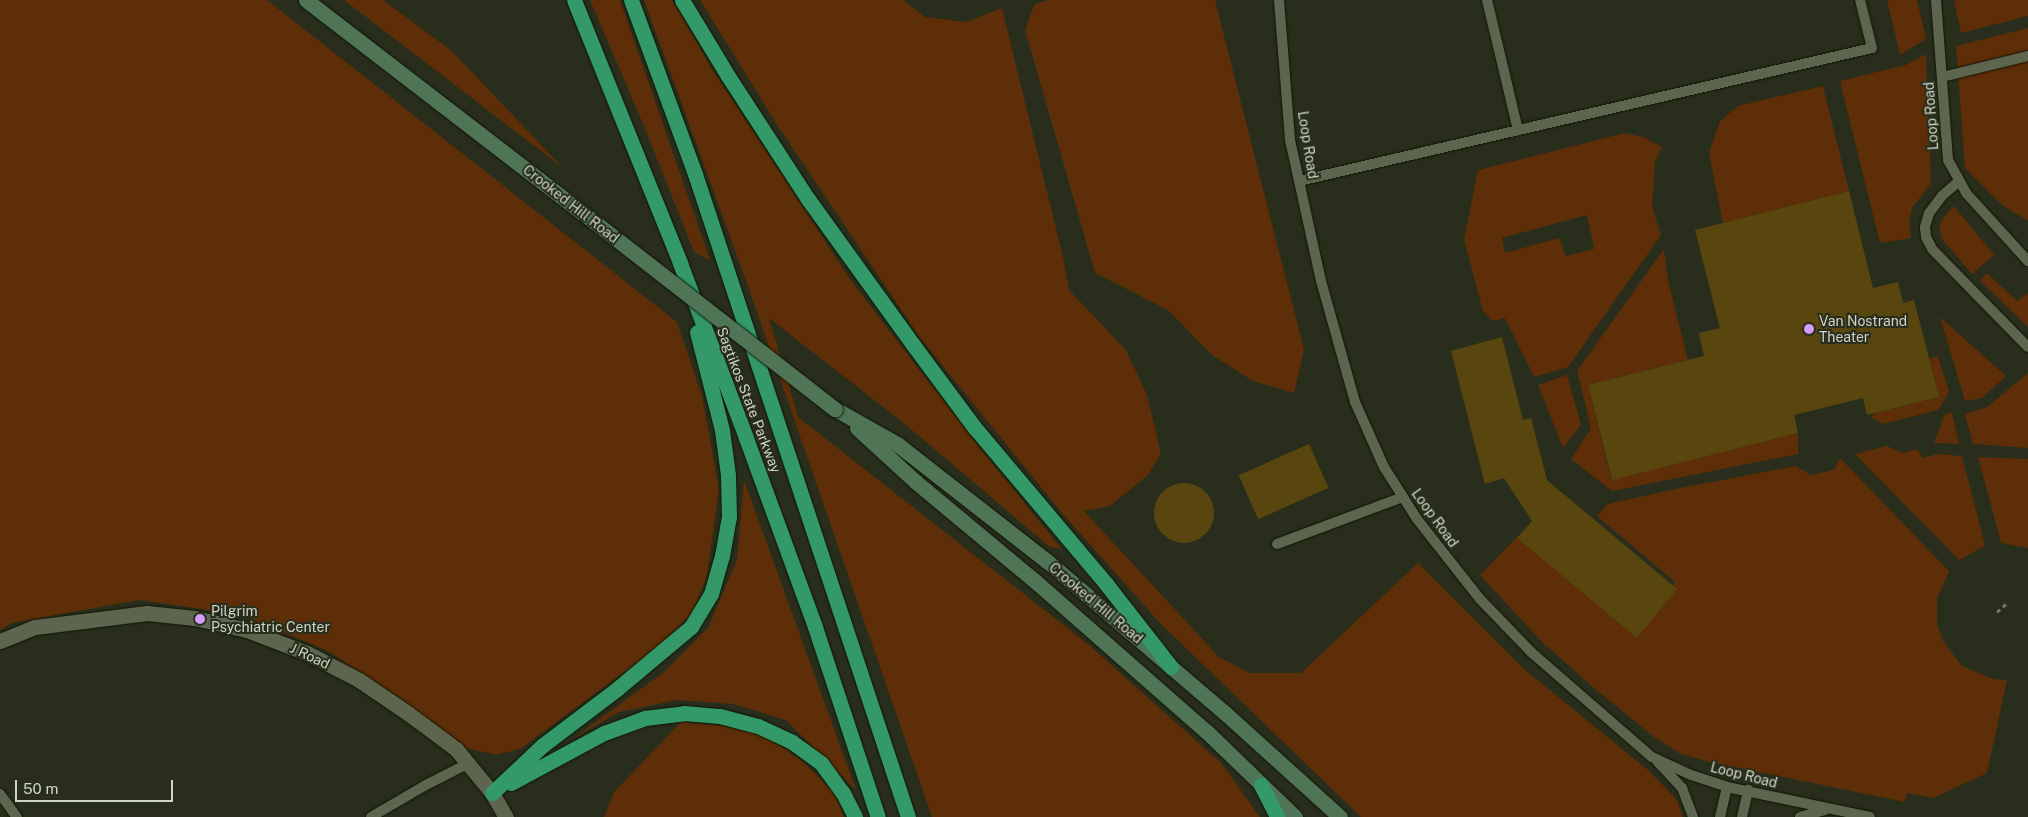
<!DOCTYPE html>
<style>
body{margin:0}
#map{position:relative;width:2028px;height:817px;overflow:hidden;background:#282e1b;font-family:"Public Sans",sans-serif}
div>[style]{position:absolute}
.green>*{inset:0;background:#5d2e07}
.building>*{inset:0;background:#59460f;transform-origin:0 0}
.round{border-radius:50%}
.path>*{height:3px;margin-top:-1.5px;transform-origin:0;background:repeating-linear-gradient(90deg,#717667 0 4px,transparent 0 8px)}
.roads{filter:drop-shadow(0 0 1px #111605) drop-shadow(0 0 1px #111605)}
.service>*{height:10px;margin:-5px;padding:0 5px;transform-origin:5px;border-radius:5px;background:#5d654f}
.minor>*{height:15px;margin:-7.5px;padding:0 7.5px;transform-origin:7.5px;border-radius:7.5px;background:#5d654f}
.secondary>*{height:15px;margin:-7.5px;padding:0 7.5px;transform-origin:7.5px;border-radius:7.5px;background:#507556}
.motorway>*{height:15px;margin:-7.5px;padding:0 7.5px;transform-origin:7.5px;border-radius:7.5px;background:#339968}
.bridges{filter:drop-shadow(0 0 1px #111605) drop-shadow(0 0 1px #111605)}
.secondary-bridge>*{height:15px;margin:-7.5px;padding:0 7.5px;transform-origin:7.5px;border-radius:7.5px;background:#507556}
.dots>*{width:14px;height:14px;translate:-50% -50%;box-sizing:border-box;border:2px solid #282e1b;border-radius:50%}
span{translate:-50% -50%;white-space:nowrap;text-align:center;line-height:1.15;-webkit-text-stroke:4px #282e1b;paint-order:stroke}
.street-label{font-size:14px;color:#cfd4c8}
.poi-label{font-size:14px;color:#cfd4c8}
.left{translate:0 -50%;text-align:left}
.scale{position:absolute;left:15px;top:780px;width:158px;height:22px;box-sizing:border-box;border:2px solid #cfd4c8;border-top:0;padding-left:6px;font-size:15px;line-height:18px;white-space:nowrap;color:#cfd4c8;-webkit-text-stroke:4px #282e1b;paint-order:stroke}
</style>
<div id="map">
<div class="green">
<i style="clip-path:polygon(0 0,267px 0,677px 322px,702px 396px,719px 489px,707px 576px,692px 613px,658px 647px,520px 749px,496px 755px,466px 748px,330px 652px,242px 615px,139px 600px,12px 623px,0 630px)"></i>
<i style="clip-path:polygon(344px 0,383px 0,452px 51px,563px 168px)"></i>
<i style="clip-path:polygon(590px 0,620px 0,710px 260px,694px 252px,641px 119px)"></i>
<i style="clip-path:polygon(644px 0,672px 0,713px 71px,852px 282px,978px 446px,1062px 549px,1050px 547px,906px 425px,769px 318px,798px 417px,1089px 645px,1221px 763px,1260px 817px,932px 817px,743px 272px)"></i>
<i style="clip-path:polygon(700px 0,903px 0,925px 17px,966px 22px,1002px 8px,1063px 257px,1069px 290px,1126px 350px,1147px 395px,1161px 453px,1148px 475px,1110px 506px,1084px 511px,1219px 657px,1250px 673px,1301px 673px,1418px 563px,1524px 669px,1648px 770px,1677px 800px,1683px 817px,1361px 817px,1161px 624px,1062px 513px,921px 339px,778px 126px)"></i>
<i style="clip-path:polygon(1047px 0,1215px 0,1304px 350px,1294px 393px,1253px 381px,1212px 355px,1168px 310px,1095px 273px,1025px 30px,1034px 5px)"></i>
<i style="clip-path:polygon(1887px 0,1917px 0,1926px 39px,1900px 55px)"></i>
<i style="clip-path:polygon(1954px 0,2028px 0,2028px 16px,1961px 33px)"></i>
<i style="clip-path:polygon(2028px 28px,2028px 221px,2002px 205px,1965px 168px,1956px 46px)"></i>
<i style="clip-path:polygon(1926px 54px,1931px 183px,1912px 208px,1909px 222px,1911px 238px,1880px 243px,1840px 81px,1906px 65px)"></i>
<i style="clip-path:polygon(1823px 86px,1849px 191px,1723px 223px,1709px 153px,1720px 121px,1738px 106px)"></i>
<i style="clip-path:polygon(evenodd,1625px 133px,1643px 137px,1662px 147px,1655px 162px,1652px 206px,1661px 235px,1568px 367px,1534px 377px,1505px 318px,1493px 321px,1483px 311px,1464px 240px,1478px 170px,1625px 133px,1587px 215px,1594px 249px,1566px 256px,1559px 238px,1505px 253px,1502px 238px,1587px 215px)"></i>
<i style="clip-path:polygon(1954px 206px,1994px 255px,1972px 274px,1942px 239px,1939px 228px,1943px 218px)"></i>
<i style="clip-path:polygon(1664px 249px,1668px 280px,1688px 360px,1588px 385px,1611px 479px,1798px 433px,1798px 454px,1612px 491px,1571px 459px,1591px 428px,1577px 371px)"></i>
<i style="clip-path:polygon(1987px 273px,2017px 301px,2028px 293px,2028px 327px,1980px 280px)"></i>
<i style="clip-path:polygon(1940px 317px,2006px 376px,1982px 398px,1965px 401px)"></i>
<i style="clip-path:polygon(1938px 356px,1949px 392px,1938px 410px,1883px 424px,1871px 417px,1876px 413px,1939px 397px,1929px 359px)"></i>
<i style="clip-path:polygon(2028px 373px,2028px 448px,1973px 444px,1965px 414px,1987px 407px)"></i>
<i style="clip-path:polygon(1567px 375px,1581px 425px,1563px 448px,1538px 385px)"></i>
<i style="clip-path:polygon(1952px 413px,1959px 444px,1934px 443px,1945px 414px)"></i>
<i style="clip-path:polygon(1887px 446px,1903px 453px,1917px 449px,1923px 458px,1937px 454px,1962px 456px,1985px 546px,1959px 560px,1855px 454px)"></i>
<i style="clip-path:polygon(1978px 457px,2028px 459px,2028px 548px,2001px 543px)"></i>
<i style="clip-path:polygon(1840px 458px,1949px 571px,1937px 599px,1937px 623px,1943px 641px,1962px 666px,1993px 679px,2007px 680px,1987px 773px,1933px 798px,1907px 793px,1905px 802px,1710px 762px,1681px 754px,1654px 737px,1593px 687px,1542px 642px,1480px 575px,1519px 535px,1636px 632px,1675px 582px,1597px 516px,1608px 504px,1675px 489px,1796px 466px,1811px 475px,1834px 470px)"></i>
<i style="clip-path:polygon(744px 480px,856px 790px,786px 720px,733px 704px,677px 700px,619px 712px,571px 740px,664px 672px,708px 628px,737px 560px)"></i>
<i style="clip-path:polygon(681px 722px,724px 726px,766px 736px,802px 761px,834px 792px,844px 817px,604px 817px,614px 792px)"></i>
</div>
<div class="building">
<i style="clip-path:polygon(1849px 191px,1873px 288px,1898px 282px,1903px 303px,1914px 300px,1939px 397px,1867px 415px,1863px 398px,1794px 415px,1798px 433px,1612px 480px,1588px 385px,1704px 356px,1699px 333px,1720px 328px,1695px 230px)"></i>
<i style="clip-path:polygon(1502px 337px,1523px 420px,1531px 418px,1547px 480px,1677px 589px,1637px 638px,1517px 538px,1532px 521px,1504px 478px,1485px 484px,1451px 351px)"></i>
<i style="left:1309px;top:444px;width:48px;height:77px;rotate:66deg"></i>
<i class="round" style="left:1154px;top:483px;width:60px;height:60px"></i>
</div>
<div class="path">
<i style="left:1997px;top:612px;width:13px;rotate:-42deg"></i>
</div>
<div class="roads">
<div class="service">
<i style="left:1279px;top:0;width:140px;rotate:85.5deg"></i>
<i style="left:1290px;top:140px;width:144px;rotate:77.6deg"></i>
<i style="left:1321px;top:281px;width:126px;rotate:74.3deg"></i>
<i style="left:1355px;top:402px;width:71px;rotate:66deg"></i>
<i style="left:1384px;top:467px;width:62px;rotate:57.6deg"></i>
<i style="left:1417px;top:519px;width:102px;rotate:51.8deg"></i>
<i style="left:1480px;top:599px;width:74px;rotate:46.1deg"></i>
<i style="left:1531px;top:652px;width:160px;rotate:41deg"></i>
<i style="left:1652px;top:757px;width:43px;rotate:24.8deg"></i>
<i style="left:1691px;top:775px;width:38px;rotate:18deg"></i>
<i style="left:1727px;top:787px;width:146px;rotate:11.8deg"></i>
<i style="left:1487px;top:0;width:134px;rotate:76.6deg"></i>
<i style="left:1936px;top:0;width:160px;rotate:85.7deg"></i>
<i style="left:1948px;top:160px;width:39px;rotate:61deg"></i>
<i style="left:1967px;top:194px;width:91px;rotate:47.7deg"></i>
<i style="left:1942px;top:77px;width:89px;rotate:-13.7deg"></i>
<i style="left:1299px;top:181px;width:588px;rotate:-13.07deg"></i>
<i style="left:1872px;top:48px;width:49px;rotate:-104deg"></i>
<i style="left:1958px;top:182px;width:21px;rotate:139deg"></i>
<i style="left:1942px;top:196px;width:21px;rotate:127deg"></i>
<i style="left:1929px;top:213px;width:15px;rotate:106deg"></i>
<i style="left:1925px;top:227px;width:10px;rotate:84deg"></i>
<i style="left:1926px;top:237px;width:13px;rotate:63deg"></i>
<i style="left:1932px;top:249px;width:137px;rotate:45.6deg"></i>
<i style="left:1277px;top:544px;width:134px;rotate:-20.5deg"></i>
<i style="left:1657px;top:761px;width:37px;rotate:47deg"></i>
<i style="left:1682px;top:788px;width:31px;rotate:69deg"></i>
<i style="left:0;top:794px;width:29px;rotate:54deg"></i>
<i style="left:371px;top:817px;width:61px;rotate:-30.3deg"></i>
<i style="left:424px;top:786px;width:48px;rotate:-27.1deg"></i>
<i style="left:1720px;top:817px;width:31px;rotate:-77deg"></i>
<i style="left:1742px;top:817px;width:28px;rotate:-77deg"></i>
<i style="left:1800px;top:817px;width:26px;rotate:-16deg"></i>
</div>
<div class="minor">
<i style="left:0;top:641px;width:38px;rotate:-22deg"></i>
<i style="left:35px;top:627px;width:113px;rotate:-7.1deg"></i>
<i style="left:147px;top:613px;width:48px;rotate:5.9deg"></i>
<i style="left:195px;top:618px;width:53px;rotate:13deg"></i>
<i style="left:247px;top:630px;width:64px;rotate:21deg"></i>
<i style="left:307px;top:653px;width:59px;rotate:27.4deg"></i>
<i style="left:359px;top:680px;width:60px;rotate:34.2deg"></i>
<i style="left:409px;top:714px;width:59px;rotate:36.7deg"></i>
<i style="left:456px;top:749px;width:57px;rotate:50.7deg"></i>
<i style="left:492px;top:793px;width:28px;rotate:60deg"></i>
</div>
<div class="secondary">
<i style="left:306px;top:0;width:356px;rotate:37.6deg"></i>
<i style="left:835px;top:409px;width:71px;rotate:29.4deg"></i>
<i style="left:897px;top:444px;width:190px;rotate:38deg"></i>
<i style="left:1047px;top:561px;width:234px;rotate:40.5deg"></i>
<i style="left:1225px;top:713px;width:155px;rotate:42.1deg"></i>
<i style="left:857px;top:428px;width:80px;rotate:42.5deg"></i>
<i style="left:916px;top:482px;width:155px;rotate:39.8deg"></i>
<i style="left:1035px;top:581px;width:227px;rotate:41.3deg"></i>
<i style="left:1206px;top:731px;width:124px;rotate:44deg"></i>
</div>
<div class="motorway">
<i style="left:574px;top:0;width:284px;rotate:68deg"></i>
<i style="left:680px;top:263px;width:187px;rotate:69.3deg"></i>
<i style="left:746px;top:438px;width:201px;rotate:69.9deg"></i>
<i style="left:815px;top:627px;width:200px;rotate:71.7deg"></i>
<i style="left:631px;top:0;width:185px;rotate:69.8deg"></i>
<i style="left:695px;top:174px;width:677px;rotate:71.67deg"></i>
<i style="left:682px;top:0;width:89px;rotate:58.8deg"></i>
<i style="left:728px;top:76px;width:147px;rotate:57deg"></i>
<i style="left:808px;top:199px;width:181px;rotate:54.2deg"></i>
<i style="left:914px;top:346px;width:102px;rotate:53.4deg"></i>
<i style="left:975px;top:428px;width:205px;rotate:49.9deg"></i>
<i style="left:1107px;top:585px;width:104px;rotate:52deg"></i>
<i style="left:511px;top:783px;width:106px;rotate:-28.3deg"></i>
<i style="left:604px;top:733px;width:44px;rotate:-20.1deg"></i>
<i style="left:645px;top:718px;width:39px;rotate:-7deg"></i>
<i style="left:684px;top:713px;width:36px;rotate:5deg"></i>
<i style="left:720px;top:716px;width:39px;rotate:15deg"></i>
<i style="left:758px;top:726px;width:38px;rotate:25deg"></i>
<i style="left:792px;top:742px;width:36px;rotate:36deg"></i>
<i style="left:821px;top:763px;width:37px;rotate:54deg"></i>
<i style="left:843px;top:793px;width:27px;rotate:63deg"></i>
<i style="left:1261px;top:785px;width:36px;rotate:63deg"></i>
<i style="left:492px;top:793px;width:70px;rotate:-43.3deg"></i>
<i style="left:543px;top:745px;width:94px;rotate:-37.2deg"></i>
<i style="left:618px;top:688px;width:95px;rotate:-39.9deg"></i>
<i style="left:691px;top:627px;width:39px;rotate:-59deg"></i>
<i style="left:711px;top:594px;width:40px;rotate:-74deg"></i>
<i style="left:722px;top:556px;width:40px;rotate:-80deg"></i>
<i style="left:729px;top:517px;width:42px;rotate:-91.4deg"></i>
<i style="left:728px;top:475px;width:45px;rotate:-97.6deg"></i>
<i style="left:722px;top:430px;width:101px;rotate:-104.3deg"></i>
</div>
</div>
<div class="bridges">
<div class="secondary-bridge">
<i style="left:588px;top:217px;width:313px;rotate:37.9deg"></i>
</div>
</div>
<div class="dots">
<i style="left:1809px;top:329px;background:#d49cfb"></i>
<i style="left:200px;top:619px;background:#d49cfb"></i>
</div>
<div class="street-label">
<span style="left:1931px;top:116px;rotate:-94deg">Loop Road</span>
<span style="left:1308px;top:145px;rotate:81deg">Loop Road</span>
<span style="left:571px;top:204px;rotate:38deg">Crooked Hill Road</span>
<span style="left:749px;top:400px;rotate:69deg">Sagtikos State Parkway</span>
<span style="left:1435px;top:518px;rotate:54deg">Loop Road</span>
<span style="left:1096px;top:603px;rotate:40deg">Crooked Hill Road</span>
<span style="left:310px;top:656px;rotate:25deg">J Road</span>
<span style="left:1744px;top:775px;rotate:14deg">Loop Road</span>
</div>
<div class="poi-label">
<span class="left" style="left:1819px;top:329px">Van Nostrand<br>Theater</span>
<span class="left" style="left:211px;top:619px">Pilgrim<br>Psychiatric Center</span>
</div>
<div class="scale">50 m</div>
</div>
